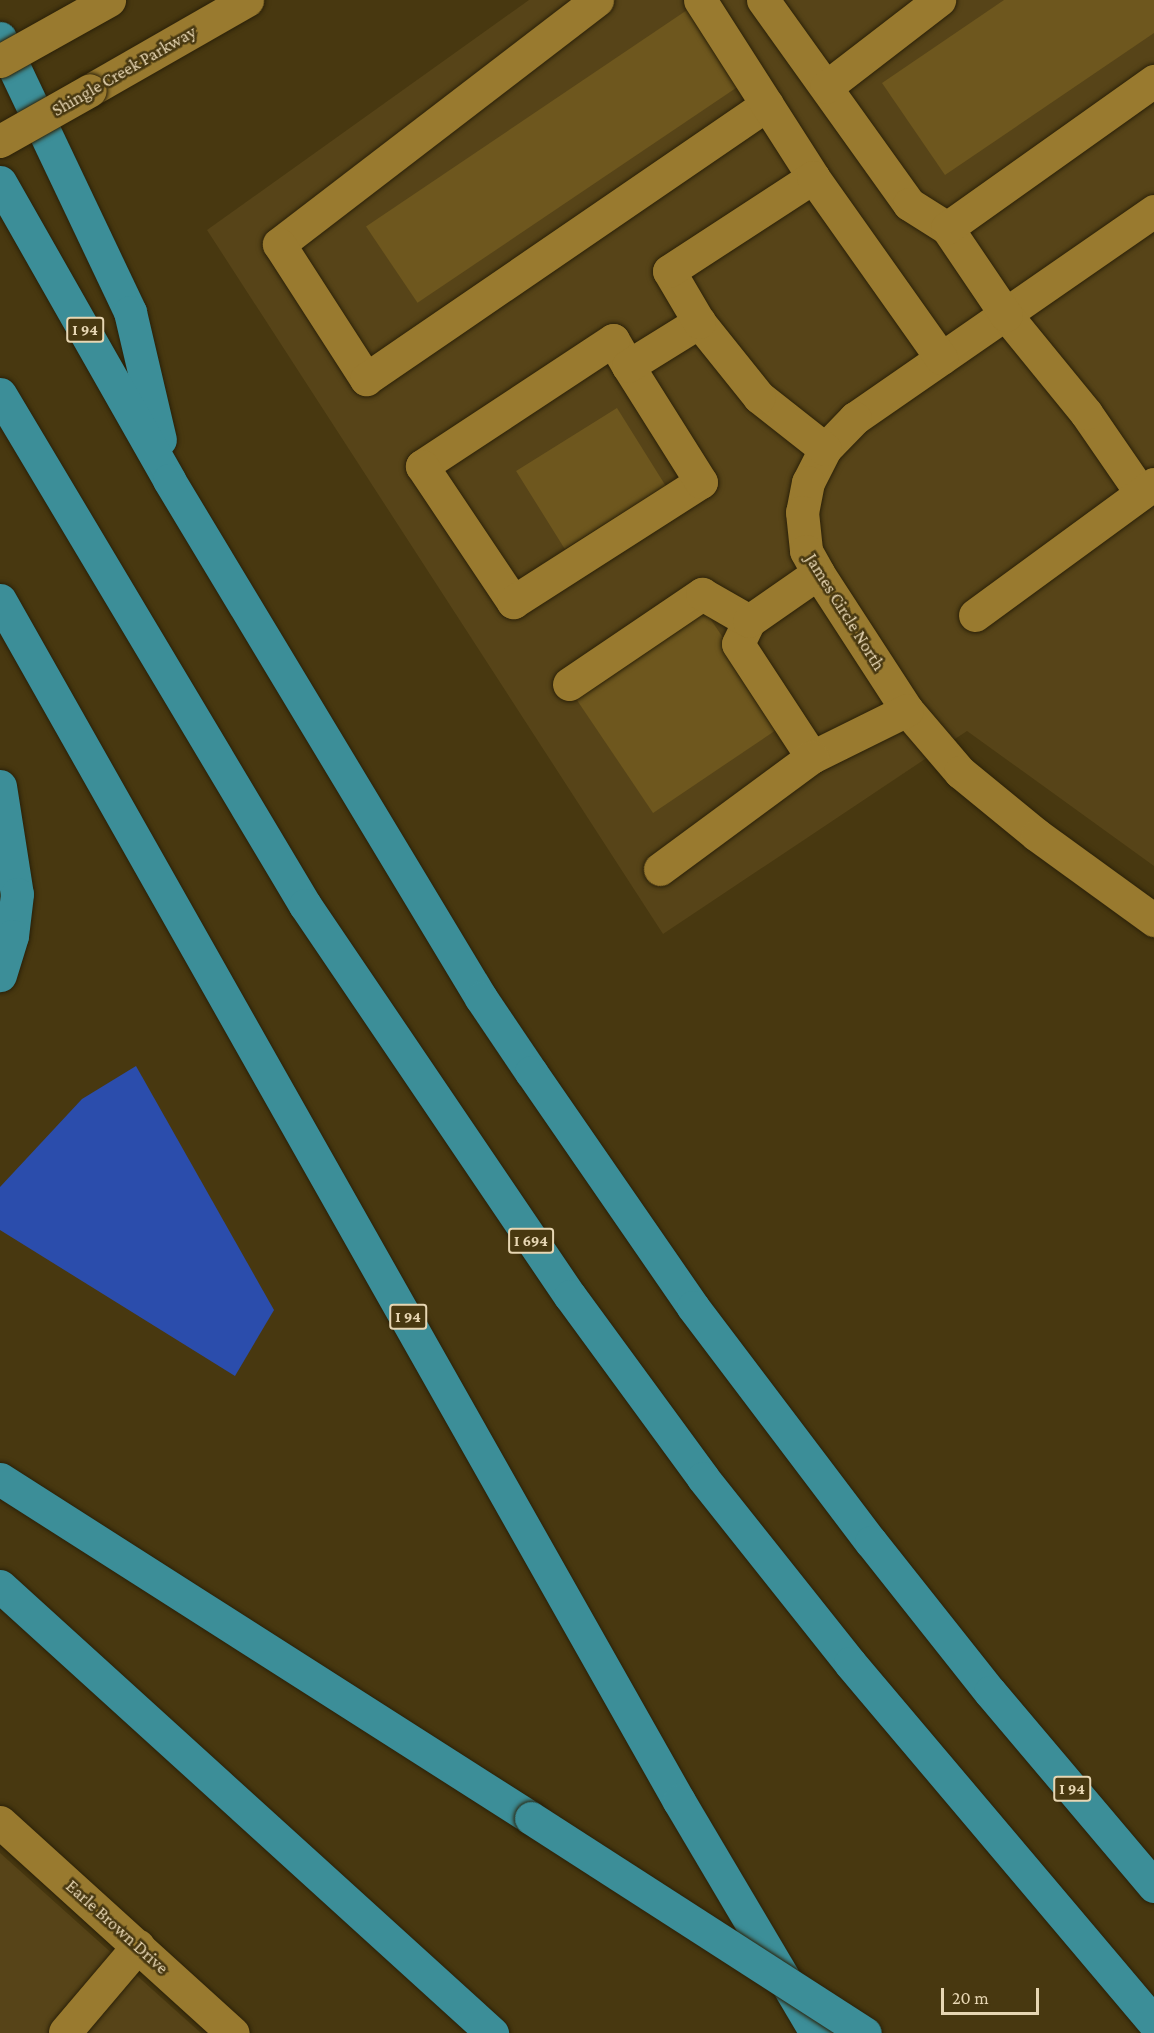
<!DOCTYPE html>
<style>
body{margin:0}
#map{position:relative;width:1154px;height:2033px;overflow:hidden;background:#483810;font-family:"Crimson Pro",serif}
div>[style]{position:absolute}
.built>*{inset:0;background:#574418}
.water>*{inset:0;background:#2b4dac}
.building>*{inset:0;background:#6e571e;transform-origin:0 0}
.roads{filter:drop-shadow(0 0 2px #2a2008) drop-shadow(0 0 2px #2a2008)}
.minor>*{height:33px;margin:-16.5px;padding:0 16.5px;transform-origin:16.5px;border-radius:16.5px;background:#997a2f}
.highway>*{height:33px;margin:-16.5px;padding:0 16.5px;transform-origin:16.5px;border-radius:16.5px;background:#3c8e98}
.bridges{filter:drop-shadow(0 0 2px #2a2008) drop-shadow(0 0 2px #2a2008)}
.minor-bridge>*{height:33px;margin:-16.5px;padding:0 16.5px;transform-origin:16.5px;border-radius:16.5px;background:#997a2f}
.highway-bridge>*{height:33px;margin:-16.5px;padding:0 16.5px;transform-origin:16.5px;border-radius:16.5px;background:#3c8e98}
span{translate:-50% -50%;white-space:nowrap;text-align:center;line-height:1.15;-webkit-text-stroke:5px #483810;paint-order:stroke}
.shield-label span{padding:2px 4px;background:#483810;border:2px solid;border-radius:4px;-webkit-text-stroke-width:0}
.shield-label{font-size:16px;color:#e7d6b3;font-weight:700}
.street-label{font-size:18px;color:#e7d6b3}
.scale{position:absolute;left:941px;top:1988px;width:98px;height:27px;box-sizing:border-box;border:3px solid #e7d6b3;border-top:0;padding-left:8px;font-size:18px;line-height:21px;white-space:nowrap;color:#e7d6b3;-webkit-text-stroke:4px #483810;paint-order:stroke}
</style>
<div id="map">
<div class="built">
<i style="clip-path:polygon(529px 0,1154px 0,1154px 866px,967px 731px,663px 934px,207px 230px)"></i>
<i style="clip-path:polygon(0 1853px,201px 2033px,0 2033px)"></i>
</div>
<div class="water">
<i style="clip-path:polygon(136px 1066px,274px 1310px,235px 1376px,0 1230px,0 1187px,82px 1099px)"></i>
</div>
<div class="building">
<i style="clip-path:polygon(1004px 0,1154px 0,1154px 33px,945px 175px,882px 83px)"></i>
<i style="left:696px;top:4px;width:92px;height:398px;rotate:56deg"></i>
<i style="left:617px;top:408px;width:92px;height:119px;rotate:58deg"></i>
<i style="left:703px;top:608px;width:142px;height:156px;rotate:56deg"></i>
</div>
<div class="roads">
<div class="minor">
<i style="left:597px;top:0;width:401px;rotate:142.5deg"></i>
<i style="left:279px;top:244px;width:161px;rotate:57.2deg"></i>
<i style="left:366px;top:379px;width:486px;rotate:-34.4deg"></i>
<i style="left:700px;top:0;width:210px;rotate:57.4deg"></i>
<i style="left:763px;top:0;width:251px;rotate:54.4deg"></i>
<i style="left:909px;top:204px;width:45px;rotate:32.3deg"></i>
<i style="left:826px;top:87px;width:143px;rotate:-37.6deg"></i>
<i style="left:90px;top:90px;width:181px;rotate:-29.8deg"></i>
<i style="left:1154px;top:211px;width:364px;rotate:145.3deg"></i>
<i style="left:855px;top:418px;width:43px;rotate:134.1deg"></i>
<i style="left:825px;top:449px;width:37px;rotate:117deg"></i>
<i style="left:808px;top:482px;width:31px;rotate:101deg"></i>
<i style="left:802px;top:512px;width:39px;rotate:84deg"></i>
<i style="left:806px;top:551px;width:25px;rotate:61deg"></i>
<i style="left:818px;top:573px;width:163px;rotate:57deg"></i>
<i style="left:907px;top:710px;width:82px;rotate:49.5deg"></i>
<i style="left:960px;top:772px;width:99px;rotate:39.3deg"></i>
<i style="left:1037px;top:835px;width:145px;rotate:36deg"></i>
<i style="left:628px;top:366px;width:30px;rotate:-120deg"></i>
<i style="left:613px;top:340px;width:229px;rotate:146.6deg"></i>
<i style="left:422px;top:466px;width:164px;rotate:56.2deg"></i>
<i style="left:513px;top:602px;width:223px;rotate:-32.6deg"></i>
<i style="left:701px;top:482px;width:137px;rotate:-122.2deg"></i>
<i style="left:628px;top:366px;width:84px;rotate:-31.8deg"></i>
<i style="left:825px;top:449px;width:84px;rotate:-141.8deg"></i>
<i style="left:759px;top:397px;width:96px;rotate:-128.7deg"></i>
<i style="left:699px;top:322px;width:59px;rotate:-120.5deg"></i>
<i style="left:669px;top:271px;width:172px;rotate:-33.1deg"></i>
<i style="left:813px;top:177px;width:222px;rotate:54.7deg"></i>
<i style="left:1141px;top:493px;width:97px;rotate:-124.5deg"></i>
<i style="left:1086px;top:413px;width:127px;rotate:-129.2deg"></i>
<i style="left:1006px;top:315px;width:105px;rotate:-124.1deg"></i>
<i style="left:947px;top:228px;width:254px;rotate:-35.4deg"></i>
<i style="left:975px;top:615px;width:222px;rotate:-36.2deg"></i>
<i style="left:749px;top:621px;width:25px;rotate:116deg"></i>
<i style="left:738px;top:644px;width:135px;rotate:56.8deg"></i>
<i style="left:812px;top:757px;width:106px;rotate:-26.3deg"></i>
<i style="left:569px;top:684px;width:161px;rotate:-34.1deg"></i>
<i style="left:702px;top:594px;width:54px;rotate:29.9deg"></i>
<i style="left:749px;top:621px;width:84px;rotate:-34.8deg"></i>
<i style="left:660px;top:869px;width:189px;rotate:-36.4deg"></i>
<i style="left:0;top:1822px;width:314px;rotate:42.2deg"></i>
<i style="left:65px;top:2032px;width:113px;rotate:-49.7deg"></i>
</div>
<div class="highway">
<i style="left:0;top:38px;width:303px;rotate:64.6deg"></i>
<i style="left:130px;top:312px;width:131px;rotate:76.8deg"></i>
<i style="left:0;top:182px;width:343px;rotate:60.4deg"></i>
<i style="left:169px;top:480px;width:605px;rotate:58.94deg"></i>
<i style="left:481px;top:998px;width:89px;rotate:56deg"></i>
<i style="left:531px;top:1072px;width:285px;rotate:55.4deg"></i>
<i style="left:693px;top:1307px;width:295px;rotate:52.9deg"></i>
<i style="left:871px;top:1542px;width:191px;rotate:51.6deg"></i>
<i style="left:990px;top:1692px;width:254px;rotate:49.8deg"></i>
<i style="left:0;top:394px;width:595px;rotate:59.17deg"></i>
<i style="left:305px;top:905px;width:472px;rotate:55.9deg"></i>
<i style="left:570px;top:1296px;width:225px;rotate:53.8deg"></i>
<i style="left:703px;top:1478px;width:236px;rotate:51.5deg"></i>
<i style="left:850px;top:1663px;width:471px;rotate:49.8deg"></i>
<i style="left:0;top:600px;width:1380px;rotate:60.52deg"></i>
<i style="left:679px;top:1801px;width:269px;rotate:59.4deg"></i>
<i style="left:0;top:786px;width:109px;rotate:81.1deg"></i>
<i style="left:17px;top:894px;width:42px;rotate:96.8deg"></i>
<i style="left:12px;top:936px;width:41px;rotate:107.1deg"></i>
<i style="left:0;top:1479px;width:630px;rotate:32.55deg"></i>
<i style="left:0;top:1586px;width:665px;rotate:42.26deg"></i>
</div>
</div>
<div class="bridges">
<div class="minor-bridge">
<i style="left:0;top:61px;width:125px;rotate:-29.2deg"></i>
<i style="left:0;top:141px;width:103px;rotate:-29.5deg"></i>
</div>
<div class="highway-bridge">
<i style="left:531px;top:1818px;width:397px;rotate:32.8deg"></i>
</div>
</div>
<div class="shield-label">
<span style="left:85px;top:330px">I 94</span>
<span style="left:531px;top:1241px">I 694</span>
<span style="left:408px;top:1317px">I 94</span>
<span style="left:1072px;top:1789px">I 94</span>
</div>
<div class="street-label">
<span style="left:124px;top:71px;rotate:-30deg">Shingle Creek Parkway</span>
<span style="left:845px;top:612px;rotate:58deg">James Circle North</span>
<span style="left:117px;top:1927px;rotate:42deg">Earle Brown Drive</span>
</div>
<div class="scale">20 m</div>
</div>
